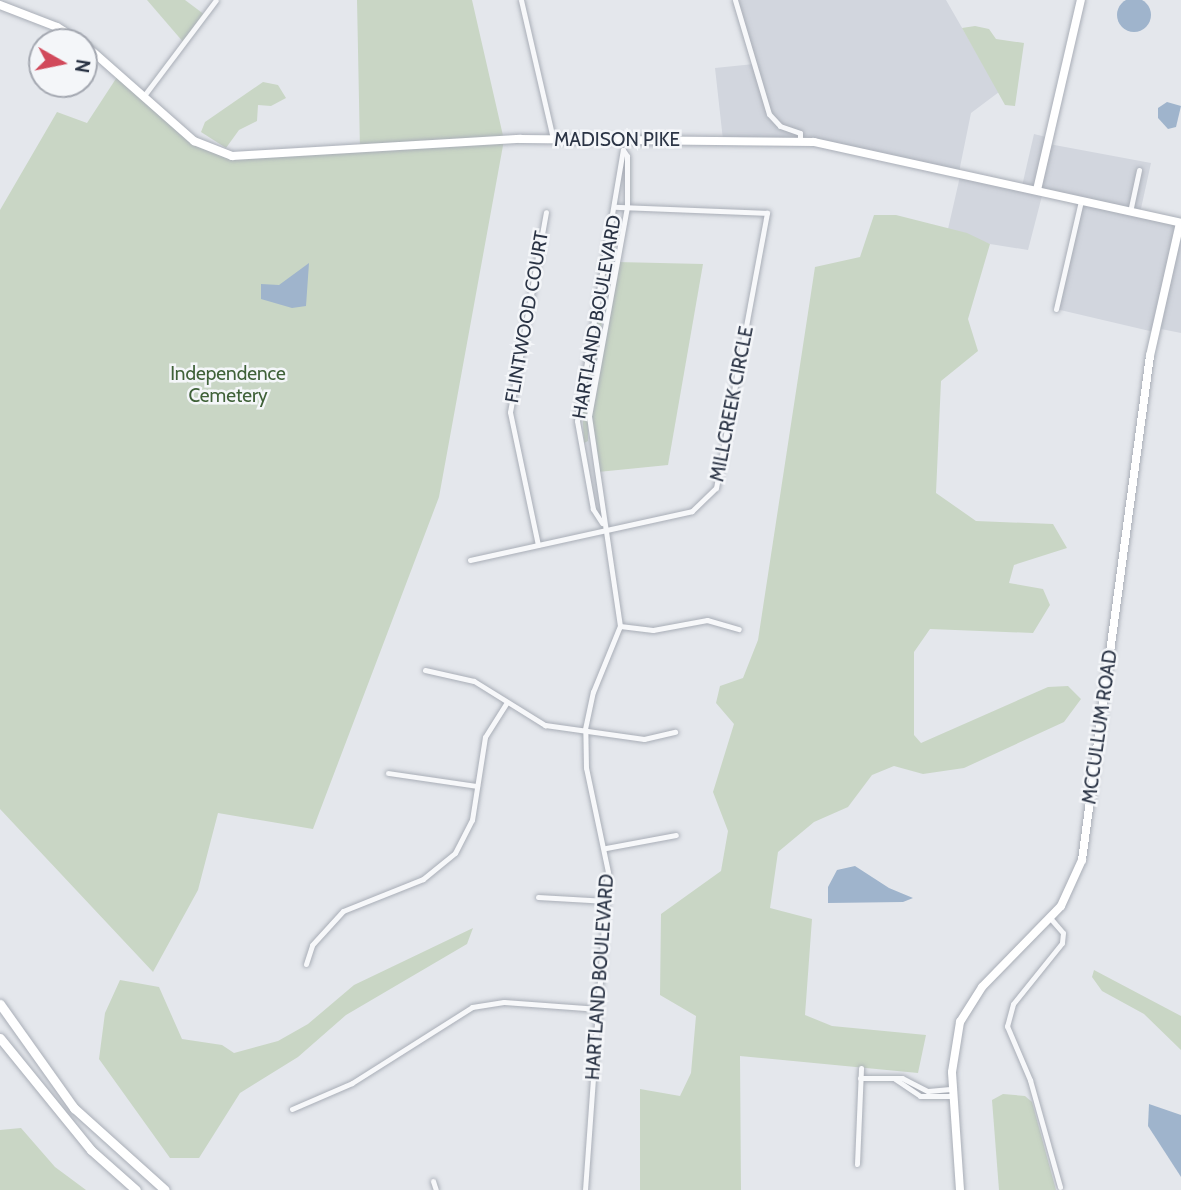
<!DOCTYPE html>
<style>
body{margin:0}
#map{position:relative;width:1181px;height:1190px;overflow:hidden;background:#e4e7ec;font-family:Cabin,sans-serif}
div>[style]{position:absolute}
.built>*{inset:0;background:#d2d6de}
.green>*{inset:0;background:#c9d6c5}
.water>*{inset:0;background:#9fb4cc}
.round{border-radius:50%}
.roads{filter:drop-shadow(0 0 2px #a9aeb7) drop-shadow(0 0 2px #a9aeb7)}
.street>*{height:5px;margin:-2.5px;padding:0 2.5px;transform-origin:2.5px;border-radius:2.5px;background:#f7f8fa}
.secondary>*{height:8px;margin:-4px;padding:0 4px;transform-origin:4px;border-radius:4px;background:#fff}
.primary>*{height:9px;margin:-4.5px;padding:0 4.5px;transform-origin:4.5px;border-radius:4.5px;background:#fff}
span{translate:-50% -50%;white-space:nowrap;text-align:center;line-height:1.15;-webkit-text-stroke:5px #f4f6f9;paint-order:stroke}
.street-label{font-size:19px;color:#2b3445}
.park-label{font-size:19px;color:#3f6138}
.north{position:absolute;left:28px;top:28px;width:70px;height:70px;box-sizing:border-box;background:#f4f6f9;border:2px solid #a4a8b1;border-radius:50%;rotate:99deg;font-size:19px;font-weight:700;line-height:28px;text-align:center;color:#2b3445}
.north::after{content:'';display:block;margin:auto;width:24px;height:32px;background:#d1495b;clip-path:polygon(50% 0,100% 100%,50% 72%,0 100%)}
</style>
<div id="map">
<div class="built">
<i style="clip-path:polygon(735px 0,946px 0,999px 92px,971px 113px,959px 172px,858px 149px,723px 140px,715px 68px,754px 64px)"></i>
<i style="clip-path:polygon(1034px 134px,1050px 138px,1049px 144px,1151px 163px,1140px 213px,1181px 223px,1181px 333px,1156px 328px,1154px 332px,1056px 309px,1081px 204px,1043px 192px,1028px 250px,990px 244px,948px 229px,961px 172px,1022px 186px)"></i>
</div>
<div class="green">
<i style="clip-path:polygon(147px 0,185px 0,205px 15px,184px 43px)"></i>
<i style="clip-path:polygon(357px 0,472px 0,504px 140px,439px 497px,313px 829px,218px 813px,198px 890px,153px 972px,0 809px,0 210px,57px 112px,87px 123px,119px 74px,177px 129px,223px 155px,360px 151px)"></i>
<i style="clip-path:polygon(975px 26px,989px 29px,996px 39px,1024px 43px,1015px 106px,1005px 105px,962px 28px)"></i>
<i style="clip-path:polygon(263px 82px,278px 85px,286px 98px,271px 106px,258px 105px,257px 121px,239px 130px,226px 148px,201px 132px,205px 122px)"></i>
<i style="clip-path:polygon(874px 215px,896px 215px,967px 233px,990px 244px,968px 319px,978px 351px,941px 381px,936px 493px,976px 521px,1053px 524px,1067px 548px,1014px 565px,1009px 583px,1043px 589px,1050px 605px,1033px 633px,930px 629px,914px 652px,914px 735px,921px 743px,1048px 687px,1068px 686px,1081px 699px,1064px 722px,964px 768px,923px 774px,894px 766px,872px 775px,848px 807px,814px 822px,778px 852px,770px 908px,812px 919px,805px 1015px,832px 1026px,926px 1035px,918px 1073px,740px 1056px,741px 1190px,640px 1190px,640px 1089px,680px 1096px,691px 1073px,696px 1016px,660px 995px,661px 914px,721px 871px,728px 831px,713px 792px,734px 724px,716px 703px,720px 686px,743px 678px,758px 640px,815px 267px,860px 257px)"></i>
<i style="clip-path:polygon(620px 221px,589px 396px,588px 441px,584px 443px,582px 404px,616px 223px)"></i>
<i style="clip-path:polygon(617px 262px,703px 264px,668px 465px,598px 472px,589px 416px)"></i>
<i style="clip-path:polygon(473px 928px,467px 944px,346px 1015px,298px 1057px,240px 1093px,199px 1158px,170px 1158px,99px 1059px,105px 1013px,120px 980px,159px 987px,182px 1039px,222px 1045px,234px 1053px,278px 1041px,308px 1024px,354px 985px)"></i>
<i style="clip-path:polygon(1094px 970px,1181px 1016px,1181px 1050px,1144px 1014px,1102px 991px,1092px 977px)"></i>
<i style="clip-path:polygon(1003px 1094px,1025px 1096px,1032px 1102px,1056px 1190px,999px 1190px,992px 1100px)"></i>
<i style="clip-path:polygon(21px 1128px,55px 1167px,86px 1190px,0 1190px,0 1130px)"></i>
</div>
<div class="water">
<i class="round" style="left:1117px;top:-2px;width:34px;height:34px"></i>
<i style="clip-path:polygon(1167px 102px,1181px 106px,1176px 127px,1168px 129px,1158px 118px,1158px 108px)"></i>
<i style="clip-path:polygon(309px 263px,306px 306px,292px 308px,261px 299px,261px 284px,279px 285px)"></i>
<i style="clip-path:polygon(855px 866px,889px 888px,913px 898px,903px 902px,828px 903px,828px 887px,837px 870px)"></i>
<i style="clip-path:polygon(1149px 1104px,1181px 1115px,1181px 1177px,1148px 1126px)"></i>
</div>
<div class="roads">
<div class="street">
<i style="left:521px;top:0;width:143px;rotate:77deg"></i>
<i style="left:735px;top:0;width:119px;rotate:73.4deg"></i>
<i style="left:769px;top:114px;width:16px;rotate:47deg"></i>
<i style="left:780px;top:126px;width:21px;rotate:19deg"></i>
<i style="left:800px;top:133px;width:9px;rotate:90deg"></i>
<i style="left:143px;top:97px;width:121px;rotate:-53deg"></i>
<i style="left:1130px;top:212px;width:43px;rotate:-77.9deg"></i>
<i style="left:1056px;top:309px;width:111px;rotate:-77deg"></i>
<i style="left:602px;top:523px;width:17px;rotate:-123deg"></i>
<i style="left:593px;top:509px;width:89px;rotate:-100.3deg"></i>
<i style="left:577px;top:421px;width:275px;rotate:-80.4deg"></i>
<i style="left:538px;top:545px;width:136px;rotate:-101.9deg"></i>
<i style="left:510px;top:412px;width:203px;rotate:-79.8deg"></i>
<i style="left:470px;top:560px;width:227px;rotate:-12.4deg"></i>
<i style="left:692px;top:511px;width:33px;rotate:-44deg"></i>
<i style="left:716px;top:488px;width:280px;rotate:-79.5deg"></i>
<i style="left:767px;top:213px;width:151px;rotate:-177.7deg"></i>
<i style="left:620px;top:626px;width:33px;rotate:7deg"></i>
<i style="left:653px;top:630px;width:55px;rotate:-10.5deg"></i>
<i style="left:707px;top:620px;width:33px;rotate:16deg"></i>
<i style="left:425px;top:670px;width:50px;rotate:12.7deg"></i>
<i style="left:474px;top:681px;width:84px;rotate:31.8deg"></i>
<i style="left:545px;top:725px;width:100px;rotate:8deg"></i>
<i style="left:644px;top:739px;width:32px;rotate:-13deg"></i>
<i style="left:388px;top:773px;width:90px;rotate:8.3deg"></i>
<i style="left:606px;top:848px;width:71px;rotate:-10.5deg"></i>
<i style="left:538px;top:897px;width:69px;rotate:3.3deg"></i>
<i style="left:1051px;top:919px;width:18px;rotate:49deg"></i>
<i style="left:1063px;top:933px;width:10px;rotate:96deg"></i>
<i style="left:1062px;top:943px;width:78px;rotate:128.8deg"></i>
<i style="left:1013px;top:1004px;width:23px;rotate:105deg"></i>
<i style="left:1007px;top:1026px;width:59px;rotate:66.9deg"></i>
<i style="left:1030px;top:1080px;width:111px;rotate:74.3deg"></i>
<i style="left:306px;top:964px;width:20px;rotate:-72deg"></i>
<i style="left:312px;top:945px;width:46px;rotate:-47.6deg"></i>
<i style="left:343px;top:911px;width:86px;rotate:-21.8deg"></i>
<i style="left:423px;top:879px;width:41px;rotate:-39.1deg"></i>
<i style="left:455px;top:853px;width:37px;rotate:-63deg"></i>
<i style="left:472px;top:820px;width:84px;rotate:-81.1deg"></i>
<i style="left:485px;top:737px;width:41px;rotate:-57.8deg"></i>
<i style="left:860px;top:1078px;width:42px"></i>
<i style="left:902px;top:1078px;width:29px;rotate:27deg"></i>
<i style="left:928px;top:1091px;width:25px;rotate:-5deg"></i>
<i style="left:895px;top:1079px;width:30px;rotate:34deg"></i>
<i style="left:920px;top:1096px;width:33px"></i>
<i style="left:292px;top:1109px;width:65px;rotate:-23.4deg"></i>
<i style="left:352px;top:1083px;width:142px;rotate:-32.3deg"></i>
<i style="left:472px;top:1007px;width:32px;rotate:-9deg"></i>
<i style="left:504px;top:1002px;width:95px;rotate:4.2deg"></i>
<i style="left:857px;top:1164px;width:96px;rotate:-87.6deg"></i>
<i style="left:433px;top:1181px;width:9px;rotate:72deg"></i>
<i style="left:585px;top:1190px;width:319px;rotate:-85.9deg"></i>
<i style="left:608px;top:872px;width:106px;rotate:-101.9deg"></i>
<i style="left:586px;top:768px;width:39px;rotate:-91deg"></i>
<i style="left:585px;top:729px;width:38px;rotate:-78deg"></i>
<i style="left:593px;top:692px;width:71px;rotate:-67.8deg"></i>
<i style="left:620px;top:626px;width:212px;rotate:-98.4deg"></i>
<i style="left:589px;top:416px;width:212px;rotate:-79.7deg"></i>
<i style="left:627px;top:207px;width:51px;rotate:-90deg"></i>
<i style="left:627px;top:156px;width:7px;rotate:-124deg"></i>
</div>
<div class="secondary">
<i style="left:0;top:5px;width:61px;rotate:21.1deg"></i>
<i style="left:57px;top:27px;width:28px;rotate:32deg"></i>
<i style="left:84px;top:44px;width:147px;rotate:41.4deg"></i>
<i style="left:194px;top:141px;width:41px;rotate:21.5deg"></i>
<i style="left:232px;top:156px;width:289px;rotate:-3.4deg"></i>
<i style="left:520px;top:139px;width:294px;rotate:0.6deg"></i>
<i style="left:814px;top:142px;width:376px;rotate:12.4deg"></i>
<i style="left:1037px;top:190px;width:195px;rotate:-77deg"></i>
<i style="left:960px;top:1190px;width:118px;rotate:-93.9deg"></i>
<i style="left:952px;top:1072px;width:51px;rotate:-80.9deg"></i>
<i style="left:960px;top:1022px;width:41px;rotate:-57.8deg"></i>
<i style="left:982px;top:987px;width:113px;rotate:-45.7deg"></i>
<i style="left:1061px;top:906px;width:51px;rotate:-65.5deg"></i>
<i style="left:1082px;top:860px;width:509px;rotate:-82.32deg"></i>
<i style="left:1150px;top:356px;width:136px;rotate:-77.3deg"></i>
</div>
<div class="primary">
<i style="left:0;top:1004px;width:128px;rotate:54.6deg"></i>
<i style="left:74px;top:1108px;width:122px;rotate:42deg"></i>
<i style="left:0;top:1038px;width:144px;rotate:50.9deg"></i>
<i style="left:91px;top:1150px;width:60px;rotate:41.6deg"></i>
</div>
</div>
<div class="street-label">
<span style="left:617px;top:140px">MADISON PIKE</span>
<span style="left:527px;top:317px;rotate:-80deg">FLINTWOOD COURT</span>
<span style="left:597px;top:317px;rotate:-80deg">HARTLAND BOULEVARD</span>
<span style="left:732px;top:404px;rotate:-79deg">MILLCREEK CIRCLE</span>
<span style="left:1100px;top:727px;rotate:-82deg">MCCULLUM ROAD</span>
<span style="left:600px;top:977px;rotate:-86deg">HARTLAND BOULEVARD</span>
</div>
<div class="park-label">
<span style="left:228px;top:385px">Independence<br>Cemetery</span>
</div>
<div class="north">N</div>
</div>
